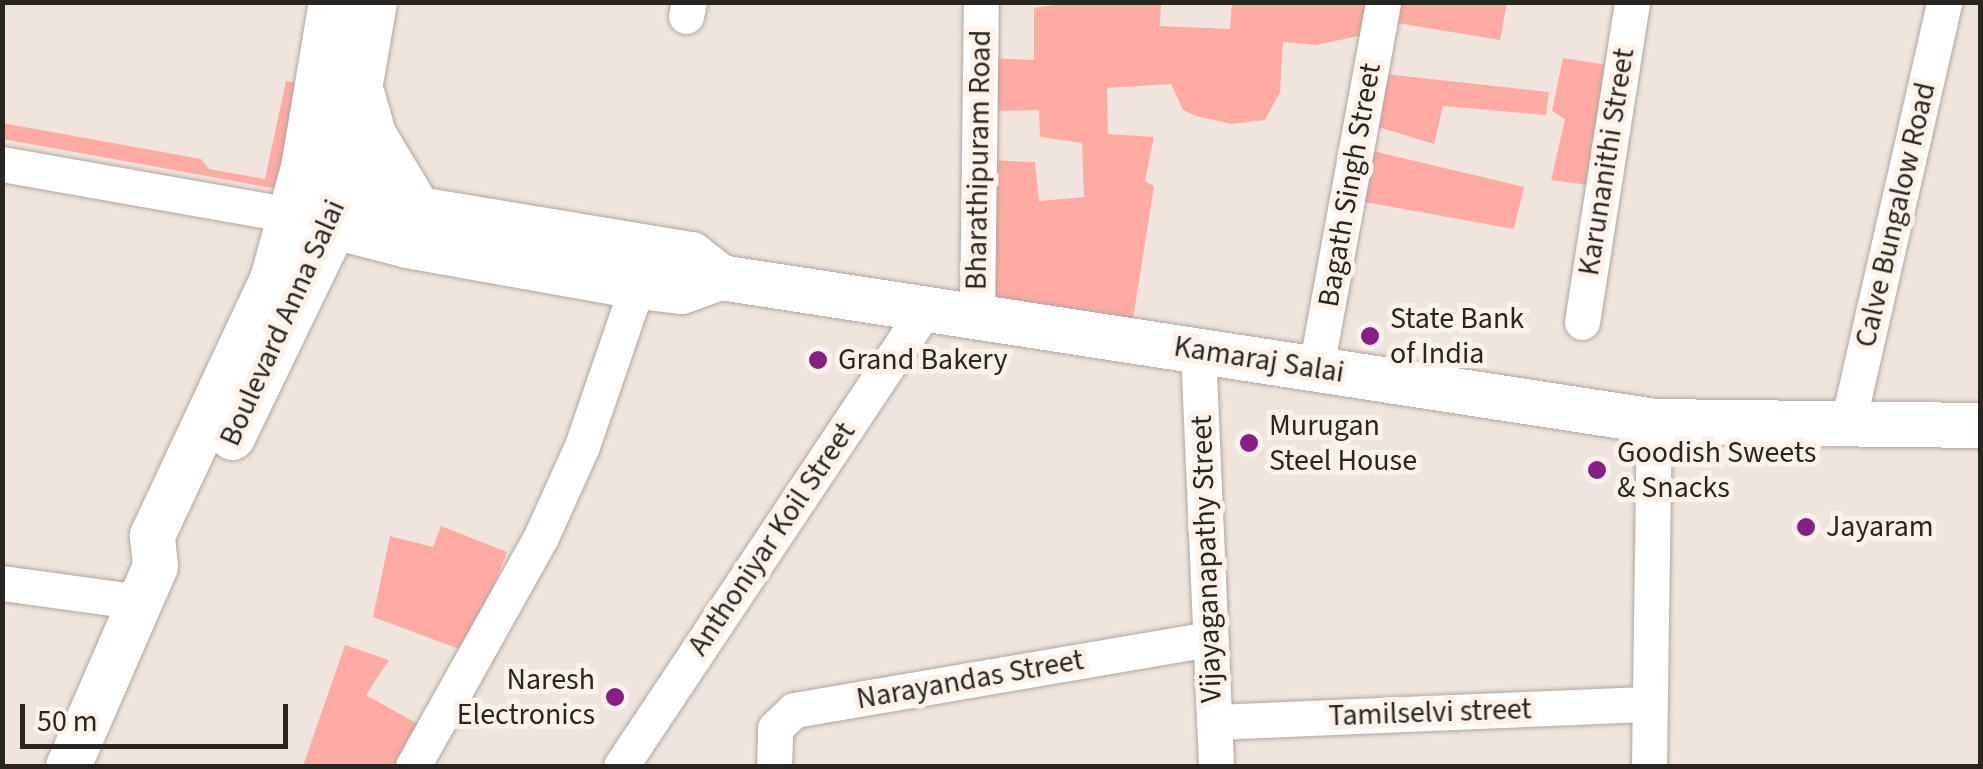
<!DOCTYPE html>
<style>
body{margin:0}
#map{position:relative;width:1983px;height:769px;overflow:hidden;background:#efe5dd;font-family:"Source Sans 3",sans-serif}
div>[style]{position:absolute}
.green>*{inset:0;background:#ffaaa3}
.roads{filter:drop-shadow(0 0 2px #b0a69e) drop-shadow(0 0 2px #b0a69e)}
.minor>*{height:35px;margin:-17.5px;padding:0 17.5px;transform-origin:17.5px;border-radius:17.5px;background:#fff}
.major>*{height:45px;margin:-22.5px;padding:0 22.5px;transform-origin:22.5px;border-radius:22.5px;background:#fff}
.dots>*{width:28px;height:28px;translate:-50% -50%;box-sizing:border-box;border:5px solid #fdf2ea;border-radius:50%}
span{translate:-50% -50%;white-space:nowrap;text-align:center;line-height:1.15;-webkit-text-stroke:10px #fdf2ea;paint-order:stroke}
.street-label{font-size:30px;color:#292622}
.poi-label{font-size:30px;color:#292622}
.left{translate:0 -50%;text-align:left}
.right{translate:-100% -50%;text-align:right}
.frame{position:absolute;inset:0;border:5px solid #292622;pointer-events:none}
.scale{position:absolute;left:20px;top:704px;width:268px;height:45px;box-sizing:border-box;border:5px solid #292622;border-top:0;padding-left:12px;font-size:30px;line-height:35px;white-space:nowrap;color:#292622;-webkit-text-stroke:8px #fdf2ea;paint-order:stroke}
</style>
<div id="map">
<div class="green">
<i style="clip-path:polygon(1075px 2px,1161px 3px,1160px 26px,1230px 29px,1232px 3px,1377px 3px,1368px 34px,1316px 45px,1283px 42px,1280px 92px,1265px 120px,1231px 124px,1196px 116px,1183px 110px,1171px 84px,1107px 88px,1108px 134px,1154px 137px,1145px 181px,1154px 186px,1131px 332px,987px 312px,987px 160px,1035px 162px,1039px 201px,1084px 197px,1082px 143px,1040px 137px,1039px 110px,985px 111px,986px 58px,1034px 60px,1034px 8px)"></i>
<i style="clip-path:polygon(1395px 3px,1507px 3px,1500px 40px,1391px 22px)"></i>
<i style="clip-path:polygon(1563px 58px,1614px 66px,1589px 185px,1551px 180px,1565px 119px,1552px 111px)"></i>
<i style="clip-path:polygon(1385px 74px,1549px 92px,1546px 115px,1443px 106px,1434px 144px,1375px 126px)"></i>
<i style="clip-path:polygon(286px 81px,303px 84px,283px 190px,3px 139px,2px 123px,201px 159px,209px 169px,265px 179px)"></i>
<i style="clip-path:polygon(1369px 150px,1524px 187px,1514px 229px,1359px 201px)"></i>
<i style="clip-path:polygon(441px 526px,507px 552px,467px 652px,373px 617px,390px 536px,433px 547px)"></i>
<i style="clip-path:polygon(345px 645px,389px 660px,366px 695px,425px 728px,406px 766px,303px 766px)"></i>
</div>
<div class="roads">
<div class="minor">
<i style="left:686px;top:16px;width:14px;rotate:-78deg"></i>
<i style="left:2px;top:164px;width:293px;rotate:10deg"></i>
<i style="left:977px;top:318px;width:316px;rotate:-89.3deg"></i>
<i style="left:1582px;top:322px;width:324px;rotate:-81.1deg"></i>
<i style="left:1198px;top:351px;width:415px;rotate:87.5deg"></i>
<i style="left:1316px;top:368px;width:372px;rotate:-79.6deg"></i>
<i style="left:1847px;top:427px;width:436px;rotate:-77.1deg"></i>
<i style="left:2px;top:583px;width:139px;rotate:7.8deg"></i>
<i style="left:1214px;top:722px;width:432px;rotate:-2.4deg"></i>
<i style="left:413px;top:766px;width:260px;rotate:-60.8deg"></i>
<i style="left:540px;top:539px;width:102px;rotate:-65.7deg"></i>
<i style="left:582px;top:446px;width:169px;rotate:-71deg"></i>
<i style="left:621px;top:766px;width:547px;rotate:-56.34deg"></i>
<i style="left:774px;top:766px;width:38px;rotate:-88deg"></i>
<i style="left:775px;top:728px;width:26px;rotate:-43deg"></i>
<i style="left:794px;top:710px;width:423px;rotate:-9.7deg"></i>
<i style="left:1649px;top:766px;width:345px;rotate:-89.2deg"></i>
</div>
<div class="major">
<i style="left:362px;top:95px;width:41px;rotate:74.2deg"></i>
<i style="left:373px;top:134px;width:87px;rotate:59deg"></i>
<i style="left:320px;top:173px;width:104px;rotate:20.2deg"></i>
<i style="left:418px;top:209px;width:277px;rotate:9.4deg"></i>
<i style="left:691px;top:254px;width:37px;rotate:38deg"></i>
<i style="left:291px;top:215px;width:120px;rotate:14.5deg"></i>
<i style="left:407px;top:245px;width:234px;rotate:10.1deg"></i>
<i style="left:637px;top:286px;width:44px;rotate:6.5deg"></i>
<i style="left:681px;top:291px;width:41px;rotate:-19.7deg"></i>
<i style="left:720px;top:277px;width:945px;rotate:8.76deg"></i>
<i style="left:1654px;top:421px;width:326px;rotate:0.7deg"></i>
<i style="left:232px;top:437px;width:239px;rotate:-64.2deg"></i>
<i style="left:336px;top:222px;width:223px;rotate:-80.2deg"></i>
<i style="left:68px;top:766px;width:218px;rotate:-66.5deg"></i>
<i style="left:155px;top:566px;width:31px;rotate:-96deg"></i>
<i style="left:152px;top:535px;width:283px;rotate:-64.9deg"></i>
<i style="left:272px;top:279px;width:116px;rotate:-74.5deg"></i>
<i style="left:303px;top:167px;width:167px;rotate:-80.4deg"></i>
</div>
</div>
<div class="dots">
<i style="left:1370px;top:336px;background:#871f86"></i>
<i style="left:818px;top:360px;background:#871f86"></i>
<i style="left:1249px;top:443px;background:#871f86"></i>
<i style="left:1597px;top:470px;background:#871f86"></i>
<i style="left:1806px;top:527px;background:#871f86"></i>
<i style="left:615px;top:697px;background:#871f86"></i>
</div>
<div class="street-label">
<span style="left:979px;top:160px;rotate:-89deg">Bharathipuram Road</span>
<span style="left:1607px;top:162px;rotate:-81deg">Karunanithi Street</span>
<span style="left:1350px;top:185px;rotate:-80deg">Bagath Singh Street</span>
<span style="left:1896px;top:215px;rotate:-77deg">Calve Bungalow Road</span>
<span style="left:283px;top:323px;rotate:-66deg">Boulevard Anna Salai</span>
<span style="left:1259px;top:360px;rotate:9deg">Kamaraj Salai</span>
<span style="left:772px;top:539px;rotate:-56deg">Anthoniyar Koil Street</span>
<span style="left:1207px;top:559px;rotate:-92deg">Vijayaganapathy Street</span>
<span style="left:970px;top:680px;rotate:-10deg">Narayandas Street</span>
<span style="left:1430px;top:713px;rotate:-2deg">Tamilselvi street</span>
</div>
<div class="poi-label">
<span class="left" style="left:1390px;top:336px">State Bank<br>of India</span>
<span class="left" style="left:838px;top:360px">Grand Bakery</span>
<span class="left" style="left:1269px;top:443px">Murugan<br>Steel House</span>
<span class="left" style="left:1617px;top:470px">Goodish Sweets<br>&amp; Snacks</span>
<span class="left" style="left:1826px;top:527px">Jayaram</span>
<span class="right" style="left:595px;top:697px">Naresh<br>Electronics</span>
</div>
<div class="frame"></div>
<div class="scale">50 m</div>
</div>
